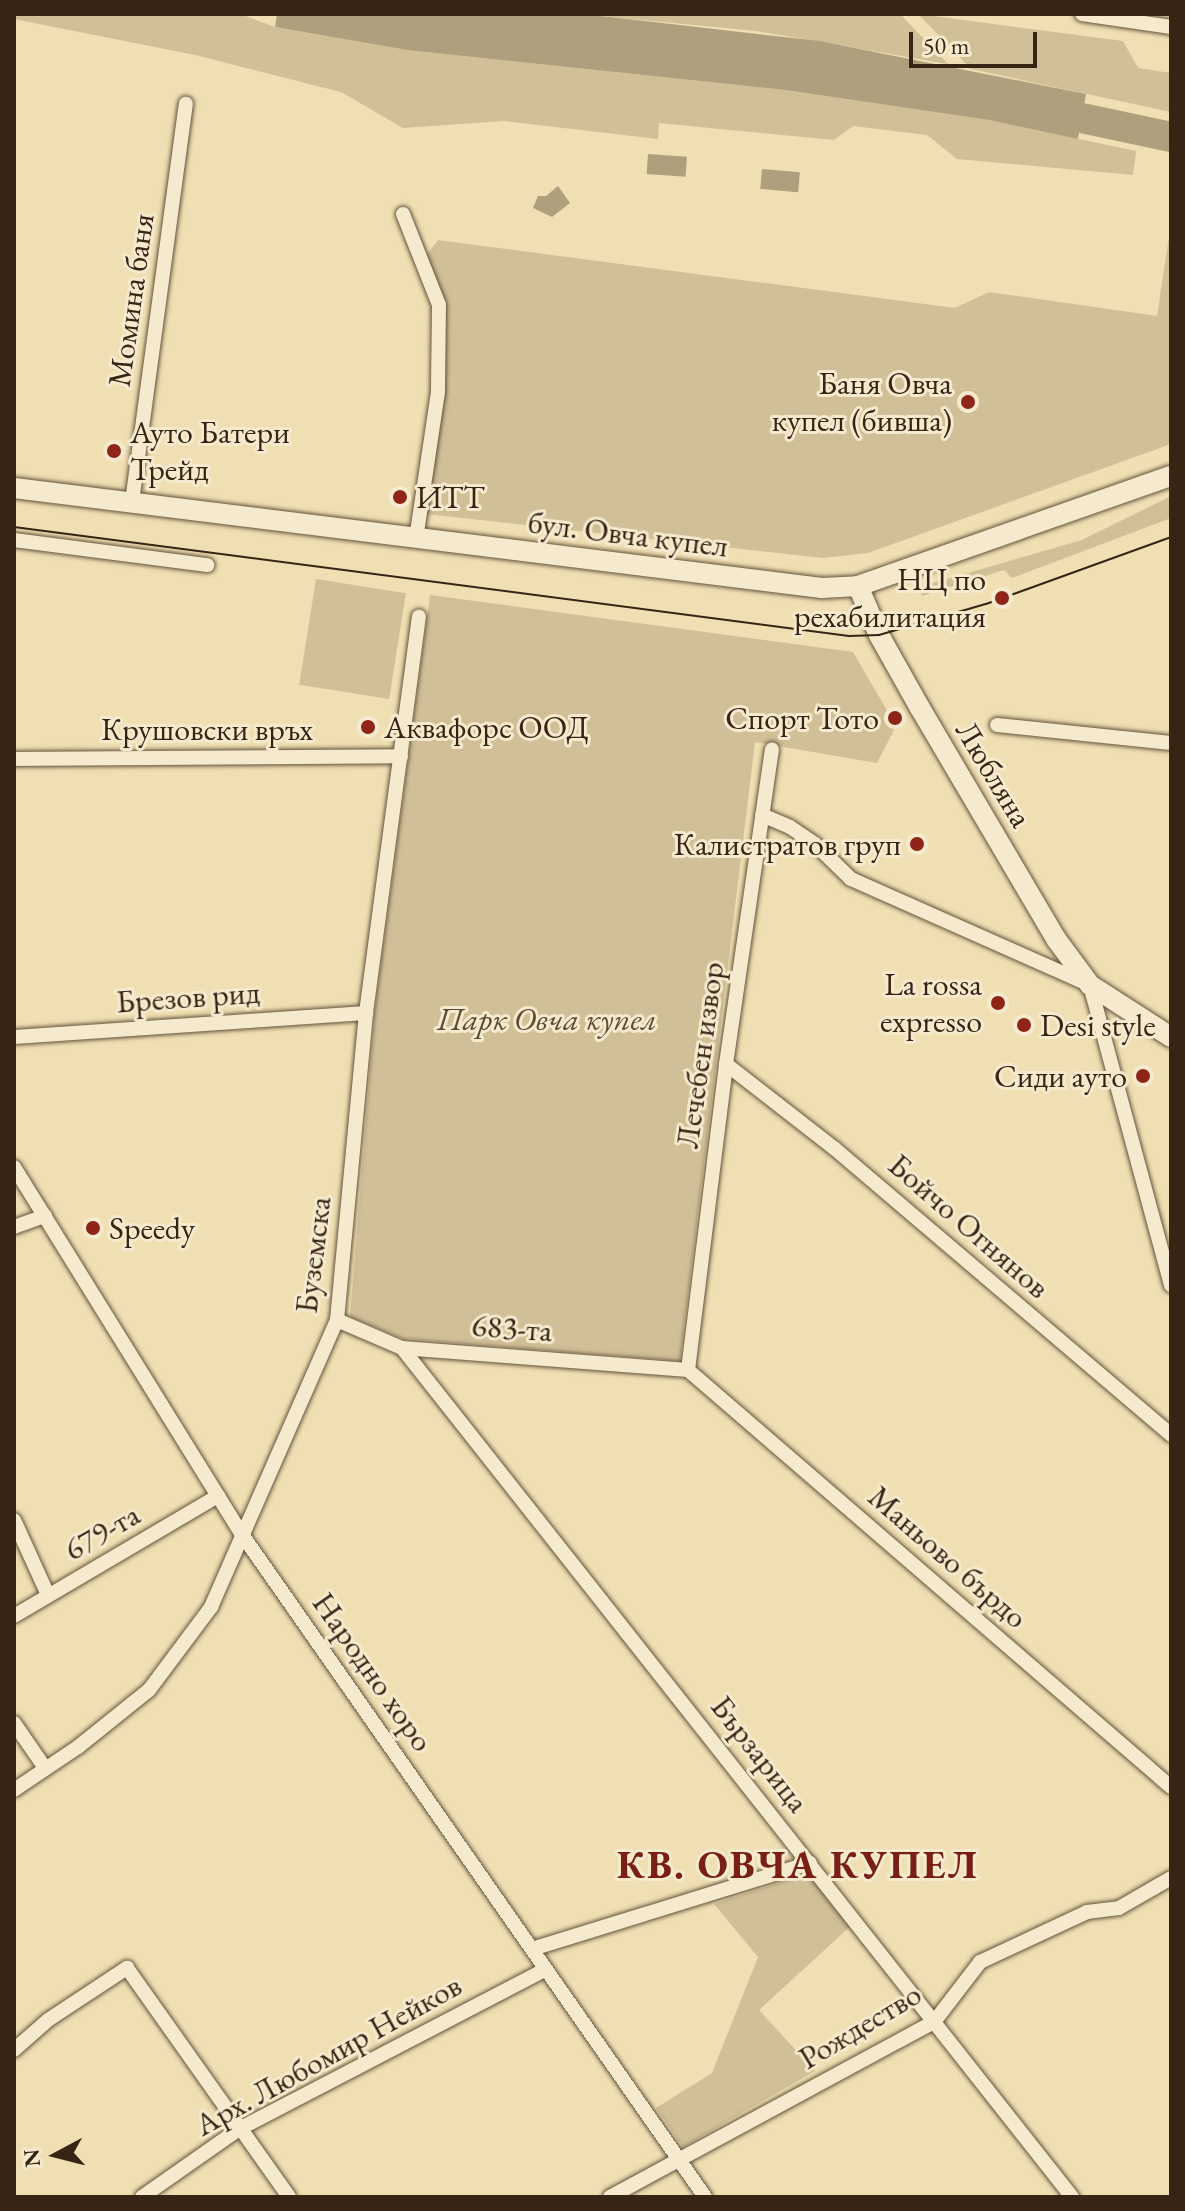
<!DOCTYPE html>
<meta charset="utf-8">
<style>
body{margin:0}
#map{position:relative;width:1185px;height:2211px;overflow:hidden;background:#efdfb2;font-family:"EB Garamond",serif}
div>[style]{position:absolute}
.green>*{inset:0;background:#d0bf97;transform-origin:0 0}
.water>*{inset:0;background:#b09f7d;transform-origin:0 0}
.river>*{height:30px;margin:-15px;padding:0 15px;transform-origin:15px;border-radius:15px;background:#b09f7d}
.roads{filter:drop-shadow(0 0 2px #64533c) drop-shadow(0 0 2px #64533c)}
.street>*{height:14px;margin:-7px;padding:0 7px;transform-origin:7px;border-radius:7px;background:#f5eacd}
.secondary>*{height:20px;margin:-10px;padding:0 10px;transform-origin:10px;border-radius:10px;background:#f5eacd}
.tram>*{height:2px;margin:-1px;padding:0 1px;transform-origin:1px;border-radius:1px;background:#362415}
.dots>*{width:22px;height:22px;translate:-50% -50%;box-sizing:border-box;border:4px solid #f5eacd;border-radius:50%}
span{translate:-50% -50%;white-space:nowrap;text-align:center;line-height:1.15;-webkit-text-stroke:6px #f5eacd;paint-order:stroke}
.street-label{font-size:32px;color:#362415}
.poi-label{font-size:32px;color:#362415}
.right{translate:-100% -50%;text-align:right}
.left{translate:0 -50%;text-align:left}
.park-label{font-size:32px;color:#5c4b36;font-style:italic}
.district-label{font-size:40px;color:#7a1f14;font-weight:700;letter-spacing:2px}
.frame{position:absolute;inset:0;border:16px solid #362415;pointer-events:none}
.north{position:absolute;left:16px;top:2115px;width:80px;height:80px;-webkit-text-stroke:6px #f5eacd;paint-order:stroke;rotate:263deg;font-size:22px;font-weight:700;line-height:32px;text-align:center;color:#362415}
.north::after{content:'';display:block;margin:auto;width:28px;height:36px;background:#362415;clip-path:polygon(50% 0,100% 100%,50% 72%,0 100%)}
.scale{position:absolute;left:909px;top:32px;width:128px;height:36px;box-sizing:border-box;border:4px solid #362415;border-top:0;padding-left:10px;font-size:24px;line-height:28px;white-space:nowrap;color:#362415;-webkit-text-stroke:6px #f5eacd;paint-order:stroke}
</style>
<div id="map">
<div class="green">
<i style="clip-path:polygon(14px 14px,240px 14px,275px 27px,407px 50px,785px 90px,989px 120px,1136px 151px,1133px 175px,957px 159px,927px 135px,853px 126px,834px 140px,659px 123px,658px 139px,504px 121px,403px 128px,341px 92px,195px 55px,14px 19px)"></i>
<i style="clip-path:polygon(581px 14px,900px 14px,948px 64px,756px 31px)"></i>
<i style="clip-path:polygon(918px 14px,1123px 41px,1138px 68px,1171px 73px,1171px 112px,971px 69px)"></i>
<i style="clip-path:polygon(1171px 224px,1171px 444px,868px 553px,823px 558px,426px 514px,444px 392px,426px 256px,438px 240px,955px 308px,989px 292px,1157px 316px)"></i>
<i style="clip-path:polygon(1171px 496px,1171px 518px,1012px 578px,1004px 570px,922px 596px,919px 587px,1082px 540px)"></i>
<i style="left:316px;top:579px;width:91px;height:107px;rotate:9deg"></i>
<i style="clip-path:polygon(430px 595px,853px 652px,896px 726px,877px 763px,755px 742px,680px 1361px,405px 1339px,350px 1317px,375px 1009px)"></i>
<i style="clip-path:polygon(816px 1871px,855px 1922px,759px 2010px,815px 2071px,683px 2147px,656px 2108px,712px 2073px,758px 1957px,714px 1904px)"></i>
</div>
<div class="water">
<i style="clip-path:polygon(277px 14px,581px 14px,619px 18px,819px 41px,1086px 94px,1078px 139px,989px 120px,785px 90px,407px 50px,275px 27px)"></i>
<i style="left:648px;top:154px;width:39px;height:20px;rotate:4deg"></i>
<i style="left:762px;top:169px;width:38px;height:20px;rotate:5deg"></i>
<i style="clip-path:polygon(558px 186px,570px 203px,552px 217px,533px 208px,538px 196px,546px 196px)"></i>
</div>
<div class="river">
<i style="left:1044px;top:110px;width:130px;rotate:12deg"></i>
</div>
<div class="roads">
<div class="street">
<i style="left:1082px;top:14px;width:90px;rotate:8.3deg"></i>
<i style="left:403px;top:214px;width:98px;rotate:68.4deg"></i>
<i style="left:439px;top:305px;width:87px;rotate:90.7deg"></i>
<i style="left:438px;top:392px;width:149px;rotate:98.5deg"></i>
<i style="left:132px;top:502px;width:402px;rotate:-82.3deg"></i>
<i style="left:14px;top:540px;width:195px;rotate:7.4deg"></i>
<i style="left:997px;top:725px;width:175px;rotate:5.9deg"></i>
<i style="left:14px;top:759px;width:387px;rotate:-0.4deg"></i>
<i style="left:762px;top:815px;width:30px;rotate:23deg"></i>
<i style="left:790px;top:827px;width:30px;rotate:34deg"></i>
<i style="left:815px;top:844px;width:50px;rotate:44.2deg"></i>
<i style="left:851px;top:879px;width:261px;rotate:23.9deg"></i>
<i style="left:1090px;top:985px;width:311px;rotate:74.9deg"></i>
<i style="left:14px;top:1037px;width:353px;rotate:-3.9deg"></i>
<i style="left:726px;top:1064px;width:137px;rotate:37.9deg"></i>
<i style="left:834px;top:1148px;width:443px;rotate:40.4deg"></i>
<i style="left:14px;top:1167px;width:431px;rotate:58.2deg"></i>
<i style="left:241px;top:1533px;width:810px;rotate:55.05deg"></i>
<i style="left:14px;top:1227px;width:33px;rotate:-20deg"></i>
<i style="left:337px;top:1320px;width:71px;rotate:23.3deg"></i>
<i style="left:402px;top:1348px;width:287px;rotate:4.4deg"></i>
<i style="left:402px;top:1348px;width:1082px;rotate:51.72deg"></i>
<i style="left:688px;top:1370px;width:638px;rotate:40.81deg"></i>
<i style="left:688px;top:1370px;width:308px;rotate:-82.9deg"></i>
<i style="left:726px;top:1064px;width:318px;rotate:-81.7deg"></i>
<i style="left:14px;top:1520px;width:82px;rotate:65.6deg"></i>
<i style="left:14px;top:1616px;width:237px;rotate:-30.5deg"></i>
<i style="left:14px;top:1723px;width:55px;rotate:55.4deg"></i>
<i style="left:14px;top:1790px;width:77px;rotate:-33.9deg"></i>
<i style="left:78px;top:1747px;width:91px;rotate:-38.8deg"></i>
<i style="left:149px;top:1690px;width:104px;rotate:-53.2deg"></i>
<i style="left:211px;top:1607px;width:313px;rotate:-66.3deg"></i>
<i style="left:337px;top:1320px;width:308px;rotate:-84.6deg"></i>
<i style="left:366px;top:1013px;width:400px;rotate:-82.4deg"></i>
<i style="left:532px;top:1949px;width:291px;rotate:-17.2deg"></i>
<i style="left:14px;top:2050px;width:45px;rotate:-41.4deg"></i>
<i style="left:48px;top:2020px;width:95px;rotate:-33.4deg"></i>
<i style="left:127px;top:1968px;width:281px;rotate:54.7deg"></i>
<i style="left:142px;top:2197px;width:118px;rotate:-35deg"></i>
<i style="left:239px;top:2129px;width:346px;rotate:-27.5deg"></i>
<i style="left:610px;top:2197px;width:368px;rotate:-28.4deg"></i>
<i style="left:934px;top:2022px;width:76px;rotate:-52.5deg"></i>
<i style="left:980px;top:1962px;width:118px;rotate:-25deg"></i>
<i style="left:1087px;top:1912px;width:32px;rotate:-7deg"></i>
<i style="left:1119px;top:1908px;width:60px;rotate:-30deg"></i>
</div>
<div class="secondary">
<i style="left:14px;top:488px;width:814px;rotate:7.06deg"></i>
<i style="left:822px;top:588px;width:36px;rotate:-3deg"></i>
<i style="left:858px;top:586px;width:332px;rotate:-19.4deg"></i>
<i style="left:858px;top:586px;width:53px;rotate:66.8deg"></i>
<i style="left:879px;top:635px;width:84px;rotate:60.7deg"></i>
<i style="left:920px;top:708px;width:268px;rotate:59.5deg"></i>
<i style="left:1056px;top:939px;width:57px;rotate:53.5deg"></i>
<i style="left:1090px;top:985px;width:96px;rotate:32.7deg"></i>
</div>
</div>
<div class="tram">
<i style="left:14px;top:527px;width:842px;rotate:7.44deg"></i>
<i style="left:849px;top:636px;width:30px;rotate:-2deg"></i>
<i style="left:879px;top:635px;width:111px;rotate:-16.2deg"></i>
<i style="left:986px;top:604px;width:197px;rotate:-19.9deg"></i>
</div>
<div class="dots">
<i style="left:968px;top:402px;background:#8f2418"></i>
<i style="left:114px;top:451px;background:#8f2418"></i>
<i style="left:400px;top:497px;background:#8f2418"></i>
<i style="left:1002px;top:598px;background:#8f2418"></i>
<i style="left:895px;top:718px;background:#8f2418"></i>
<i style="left:368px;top:727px;background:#8f2418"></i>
<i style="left:917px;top:844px;background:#8f2418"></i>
<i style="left:998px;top:1003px;background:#8f2418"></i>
<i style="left:1024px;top:1025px;background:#8f2418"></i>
<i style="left:1143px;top:1076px;background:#8f2418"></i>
<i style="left:93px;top:1228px;background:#8f2418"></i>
</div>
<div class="street-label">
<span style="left:131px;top:300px;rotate:-82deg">Момина баня</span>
<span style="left:628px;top:534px;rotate:7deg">бул. Овча купел</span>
<span style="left:207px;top:729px">Крушовски връх</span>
<span style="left:994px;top:774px;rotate:59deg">Любляна</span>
<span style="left:188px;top:997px;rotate:-4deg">Брезов рид</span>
<span style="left:700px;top:1055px;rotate:-82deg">Лечебен извор</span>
<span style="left:969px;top:1226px;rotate:41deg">Бойчо Огнянов</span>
<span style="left:313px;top:1255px;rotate:-83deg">Буземска</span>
<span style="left:512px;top:1328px;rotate:4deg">683-та</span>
<span style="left:102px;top:1532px;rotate:-30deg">679-та</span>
<span style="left:948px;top:1557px;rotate:41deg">Маньово бърдо</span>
<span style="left:373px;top:1672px;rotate:55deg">Народно хоро</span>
<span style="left:760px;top:1754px;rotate:52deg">Бързарица</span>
<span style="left:860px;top:2026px;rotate:-31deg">Рождество</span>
<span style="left:328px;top:2055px;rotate:-29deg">Арх. Любомир Нейков</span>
</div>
<div class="poi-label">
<span class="right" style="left:952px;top:402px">Баня Овча<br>купел (бивша)</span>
<span class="left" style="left:130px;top:451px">Ауто Батери<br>Трейд</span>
<span class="left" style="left:416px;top:497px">ИТТ</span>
<span class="right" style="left:986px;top:598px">НЦ по<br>рехабилитация</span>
<span class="right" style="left:879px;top:718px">Спорт Тото</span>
<span class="left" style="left:384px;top:727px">Аквафорс ООД</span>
<span class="right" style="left:901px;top:844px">Калистратов груп</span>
<span class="right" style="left:982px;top:1003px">La rossa<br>expresso</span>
<span class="left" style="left:1040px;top:1025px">Desi style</span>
<span class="right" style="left:1127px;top:1076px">Сиди ауто</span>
<span class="left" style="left:109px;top:1228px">Speedy</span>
</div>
<div class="park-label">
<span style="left:547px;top:1019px">Парк Овча купел</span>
</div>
<div class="district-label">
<span style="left:798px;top:1864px">КВ. ОВЧА КУПЕЛ</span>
</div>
<div class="frame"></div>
<div class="north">N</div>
<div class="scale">50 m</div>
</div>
